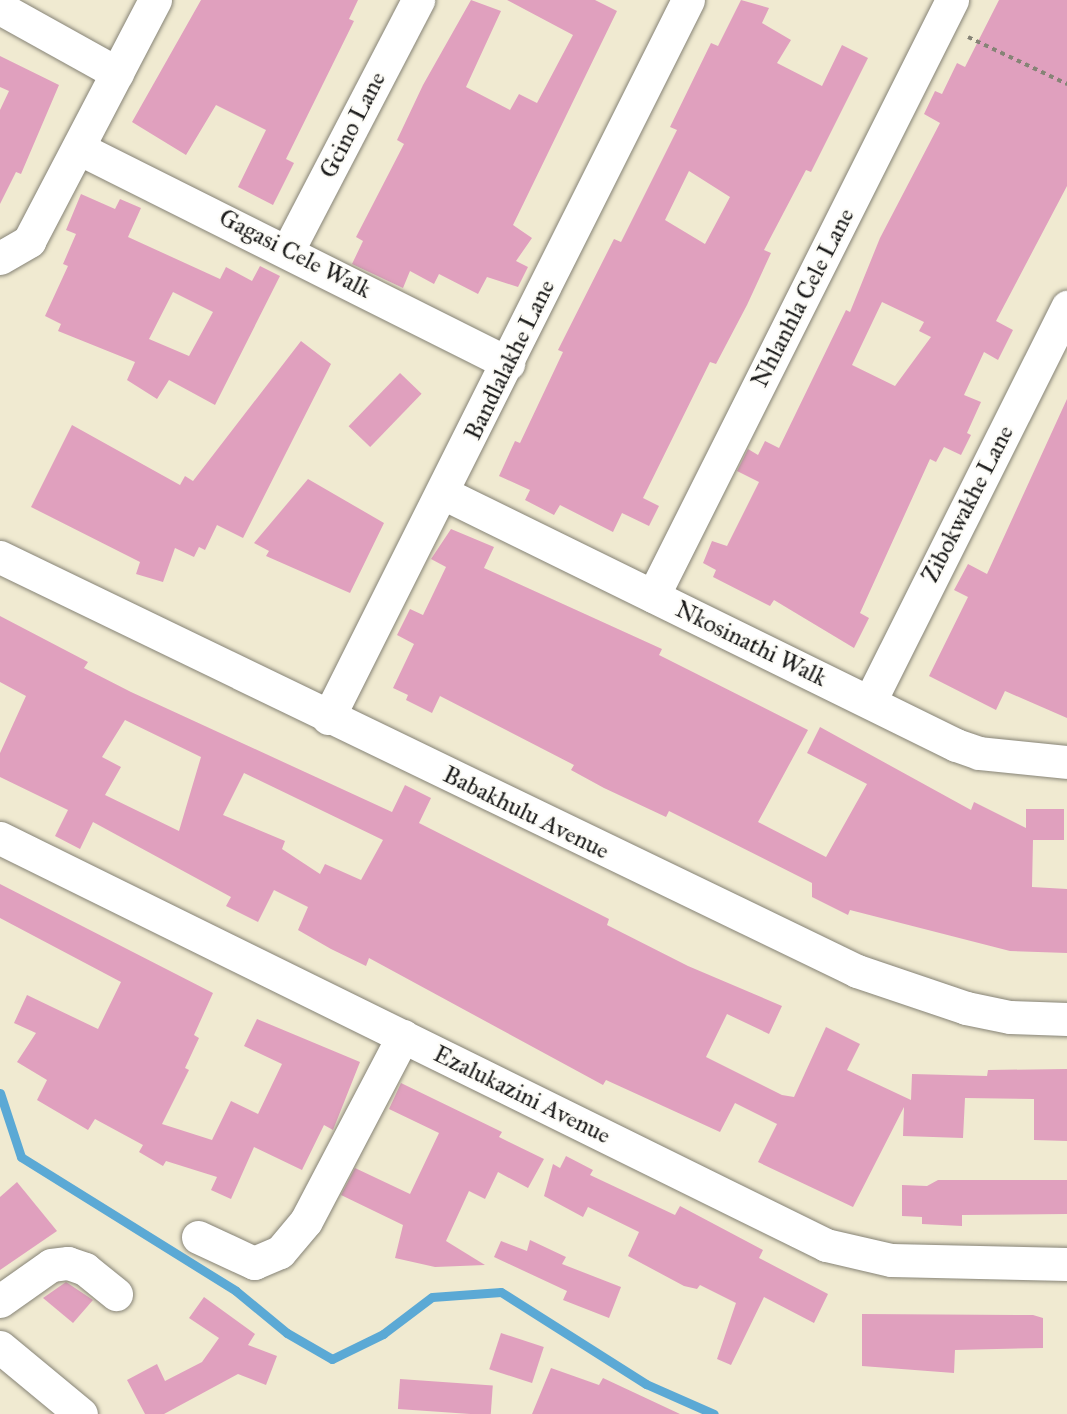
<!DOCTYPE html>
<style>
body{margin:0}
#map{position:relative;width:1067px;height:1414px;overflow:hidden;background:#f0ead1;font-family:"IM FELL Great Primer",serif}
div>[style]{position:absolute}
.stream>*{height:9px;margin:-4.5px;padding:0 4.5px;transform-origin:4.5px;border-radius:4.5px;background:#5ba9d5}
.building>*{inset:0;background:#e0a0be;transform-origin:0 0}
.path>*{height:4px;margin-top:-2px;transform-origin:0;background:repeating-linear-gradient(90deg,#868376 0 4.5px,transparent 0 9px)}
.roads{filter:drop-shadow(0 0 2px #868376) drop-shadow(0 0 2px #868376)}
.minor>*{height:33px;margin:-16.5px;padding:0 16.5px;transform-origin:16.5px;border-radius:16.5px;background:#fff}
span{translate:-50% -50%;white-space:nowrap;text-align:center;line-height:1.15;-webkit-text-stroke:4.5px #fdfcf7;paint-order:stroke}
.street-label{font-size:24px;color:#1c1c1c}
</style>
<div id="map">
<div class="stream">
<i style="left:0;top:1093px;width:67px;rotate:71.8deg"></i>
<i style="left:21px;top:1157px;width:253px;rotate:31.9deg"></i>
<i style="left:236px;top:1291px;width:66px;rotate:39.5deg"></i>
<i style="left:287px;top:1333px;width:52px;rotate:30deg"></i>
<i style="left:332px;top:1359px;width:57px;rotate:-26.1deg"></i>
<i style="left:383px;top:1334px;width:61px;rotate:-37.1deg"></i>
<i style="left:432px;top:1297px;width:69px;rotate:-4.1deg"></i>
<i style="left:501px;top:1292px;width:172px;rotate:32.4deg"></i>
<i style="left:646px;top:1384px;width:74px;rotate:23.8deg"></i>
</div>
<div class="building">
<i style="clip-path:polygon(201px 0,358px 0,349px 19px,354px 21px,286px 159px,294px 163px,273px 205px,238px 187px,266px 130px,216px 105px,186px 155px,132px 122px)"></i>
<i style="clip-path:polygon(471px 0,501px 11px,466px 87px,510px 110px,519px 94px,537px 103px,573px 35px,507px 0,595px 0,617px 11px,513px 225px,532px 238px,516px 261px,528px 267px,518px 287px,487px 277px,478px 294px,439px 274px,434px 284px,410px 271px,403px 288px,352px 264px,363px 241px,356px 237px,404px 144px,397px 140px,423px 85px)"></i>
<i style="clip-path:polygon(evenodd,741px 0,769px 8px,762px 23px,791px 40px,777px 63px,822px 86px,842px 45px,868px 58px,811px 172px,806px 170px,764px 250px,771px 253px,747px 305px,716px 364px,710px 362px,643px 498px,659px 506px,649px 526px,622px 513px,613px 532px,560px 505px,554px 515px,525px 500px,530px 490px,499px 476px,515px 441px,520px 443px,563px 352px,558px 350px,614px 239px,621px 242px,677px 130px,670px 127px,711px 43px,718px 46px,741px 0,689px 171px,730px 197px,705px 244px,665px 220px,689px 171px)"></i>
<i style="clip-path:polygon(evenodd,999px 0,1067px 0,1067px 186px,996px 321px,1013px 330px,998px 360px,984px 352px,964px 395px,981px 402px,967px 433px,971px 435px,961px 455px,944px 447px,936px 462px,930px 459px,860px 613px,869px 618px,854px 648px,774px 600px,770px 606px,713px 577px,716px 570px,703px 563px,712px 541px,727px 546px,759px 482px,737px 471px,748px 449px,758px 455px,765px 441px,779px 448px,846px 310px,850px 312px,880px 238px,940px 123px,924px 114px,935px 91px,942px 94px,957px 63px,965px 67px,999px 0,882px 302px,924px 322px,919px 331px,931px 337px,895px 386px,852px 365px,882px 302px)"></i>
<i style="clip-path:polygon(0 56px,59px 85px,21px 174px,16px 172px,0 204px,0 110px,9px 91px,0 87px)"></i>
<i style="clip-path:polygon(evenodd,81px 194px,115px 209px,120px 199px,141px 208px,128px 237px,220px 279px,226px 267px,252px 281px,260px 266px,280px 276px,215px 405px,169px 380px,157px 399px,127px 380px,135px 362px,58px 331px,61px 324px,45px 316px,68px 266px,63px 264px,76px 234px,66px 230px,81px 194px,173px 292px,213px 312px,189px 356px,149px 339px,173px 292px)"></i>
<i style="clip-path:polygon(301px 341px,331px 364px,243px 538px,217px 525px,205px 550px,199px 547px,194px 557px,175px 548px,163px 582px,136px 574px,140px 562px,31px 507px,72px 425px,180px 485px,185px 476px,193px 481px)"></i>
<i style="left:400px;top:373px;width:30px;height:74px;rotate:44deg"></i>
<i style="clip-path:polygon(1067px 399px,1067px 718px,1005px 691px,996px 710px,929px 676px,968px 597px,954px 590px,968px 564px,987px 574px)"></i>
<i style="clip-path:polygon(308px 479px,384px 523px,350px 593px,266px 556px,269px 551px,254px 543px)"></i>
<i style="clip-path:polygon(451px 529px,494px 547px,484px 568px,662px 649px,659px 655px,808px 730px,758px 822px,826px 857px,867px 784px,807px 753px,820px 727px,971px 810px,974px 802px,1026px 828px,1026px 809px,1064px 809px,1064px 840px,1033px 840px,1032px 887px,1067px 889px,1067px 953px,1010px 951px,850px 910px,848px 915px,812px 897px,812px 883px,669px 811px,666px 817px,604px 788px,571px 770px,574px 765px,440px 696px,432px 713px,406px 700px,408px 695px,393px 688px,414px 644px,397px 635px,410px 609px,423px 615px,446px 567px,431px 559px)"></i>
<i style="clip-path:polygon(evenodd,0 616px,88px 662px,84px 668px,131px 692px,392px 812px,405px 785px,431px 798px,419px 823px,609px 919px,607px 925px,688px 966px,782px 1006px,769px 1034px,727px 1014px,706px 1057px,782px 1095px,794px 1097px,826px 1027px,860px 1044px,847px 1070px,911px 1100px,912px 1074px,987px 1076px,988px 1070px,1067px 1069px,1067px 1141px,1034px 1140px,1034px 1099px,965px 1098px,963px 1138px,903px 1136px,904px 1107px,853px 1207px,758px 1162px,777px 1124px,735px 1103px,720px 1132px,606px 1080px,603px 1085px,369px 958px,366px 966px,331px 949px,298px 930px,308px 907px,274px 890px,258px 922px,226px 906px,231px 897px,93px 822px,80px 849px,55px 836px,68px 810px,0 777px,0 753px,26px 696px,0 682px,0 616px,125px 720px,201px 757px,179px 831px,105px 795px,121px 767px,102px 757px,125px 720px,0 616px,244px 773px,383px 840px,361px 880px,325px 864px,320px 874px,282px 849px,285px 841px,223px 815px,244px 773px)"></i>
<i style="clip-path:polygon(0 884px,213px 993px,194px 1035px,199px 1038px,185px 1068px,189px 1070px,162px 1124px,212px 1140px,231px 1101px,258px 1114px,282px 1064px,244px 1046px,257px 1019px,360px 1062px,333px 1130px,324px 1125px,302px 1170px,254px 1147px,231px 1199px,211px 1190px,217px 1177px,166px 1161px,163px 1166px,139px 1152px,143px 1145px,95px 1119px,88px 1130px,37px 1100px,47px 1080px,17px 1062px,36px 1033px,14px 1023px,27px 995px,98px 1029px,121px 982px,0 918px)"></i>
<i style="clip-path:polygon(401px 1083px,502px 1132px,499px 1137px,544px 1159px,528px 1188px,498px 1172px,485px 1199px,469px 1191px,446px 1241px,485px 1265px,435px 1267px,395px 1258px,403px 1225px,341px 1195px,355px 1168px,410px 1194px,439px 1133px,389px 1109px)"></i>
<i style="clip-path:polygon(566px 1156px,593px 1170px,590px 1175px,675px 1215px,680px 1206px,763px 1250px,759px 1258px,828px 1294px,814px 1323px,764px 1297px,731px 1365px,717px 1359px,736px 1303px,700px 1285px,697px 1289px,684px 1286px,628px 1256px,639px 1232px,588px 1207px,583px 1217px,544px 1196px,553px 1164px,560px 1168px)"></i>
<i style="clip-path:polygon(938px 1180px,1067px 1180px,1067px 1214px,962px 1215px,962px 1226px,922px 1224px,922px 1217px,902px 1216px,902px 1185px,927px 1186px)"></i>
<i style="clip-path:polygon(17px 1182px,57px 1231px,0 1270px,0 1197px)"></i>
<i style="clip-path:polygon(530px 1240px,566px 1257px,562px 1264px,621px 1287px,609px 1318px,563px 1300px,567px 1291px,494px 1257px,501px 1241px,527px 1251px)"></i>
<i style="clip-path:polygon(66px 1282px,93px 1300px,73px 1323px,43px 1298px)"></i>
<i style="clip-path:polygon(204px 1297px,255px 1334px,248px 1345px,277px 1356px,266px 1385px,238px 1374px,164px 1414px,145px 1414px,127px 1380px,157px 1364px,165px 1381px,202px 1362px,219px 1338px,189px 1318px)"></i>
<i style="clip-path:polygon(862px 1314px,1033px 1315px,1043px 1318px,1043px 1348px,955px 1350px,954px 1373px,862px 1366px)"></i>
<i style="left:501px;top:1333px;width:45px;height:38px;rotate:18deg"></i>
<i style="clip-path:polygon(551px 1368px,599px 1385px,603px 1378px,680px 1414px,532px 1414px)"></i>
<i style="left:400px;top:1379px;width:93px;height:30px;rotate:4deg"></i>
</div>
<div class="path">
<i style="left:968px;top:37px;width:110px;rotate:25.4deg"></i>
</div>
<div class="roads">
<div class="minor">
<i style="left:0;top:8px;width:134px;rotate:29.1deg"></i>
<i style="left:80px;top:149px;width:479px;rotate:26.6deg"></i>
<i style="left:288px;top:250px;width:282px;rotate:-62.5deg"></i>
<i style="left:0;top:258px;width:34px;rotate:-30deg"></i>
<i style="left:29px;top:241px;width:272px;rotate:-62.4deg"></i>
<i style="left:445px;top:494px;width:569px;rotate:26.16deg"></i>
<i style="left:956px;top:745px;width:24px;rotate:19deg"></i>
<i style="left:979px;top:753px;width:88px;rotate:5.8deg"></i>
<i style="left:0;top:557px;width:952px;rotate:25.78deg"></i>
<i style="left:857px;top:971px;width:115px;rotate:18.7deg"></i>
<i style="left:966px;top:1008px;width:45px;rotate:11.6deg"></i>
<i style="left:1010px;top:1017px;width:57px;rotate:2deg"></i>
<i style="left:653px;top:596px;width:667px;rotate:-63.36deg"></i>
<i style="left:870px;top:701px;width:441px;rotate:-63.4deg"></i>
<i style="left:328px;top:718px;width:803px;rotate:-63.37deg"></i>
<i style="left:0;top:838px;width:921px;rotate:26.23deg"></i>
<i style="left:826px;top:1245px;width:67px;rotate:13deg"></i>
<i style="left:891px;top:1260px;width:176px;rotate:1.3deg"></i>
<i style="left:198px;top:1237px;width:62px;rotate:24.9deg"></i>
<i style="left:254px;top:1263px;width:28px;rotate:-23deg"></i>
<i style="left:280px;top:1252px;width:40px;rotate:-50deg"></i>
<i style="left:306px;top:1221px;width:209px;rotate:-62.3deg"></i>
<i style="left:0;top:1301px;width:62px;rotate:-35.2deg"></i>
<i style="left:51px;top:1265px;width:17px;rotate:-7deg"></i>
<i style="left:68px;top:1263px;width:18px;rotate:19deg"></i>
<i style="left:85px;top:1269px;width:40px;rotate:39deg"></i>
<i style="left:0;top:1347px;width:105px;rotate:39.6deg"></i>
</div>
</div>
<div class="street-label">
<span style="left:353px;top:125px;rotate:-63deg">Gcino Lane</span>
<span style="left:295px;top:254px;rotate:27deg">Gagasi Cele Walk</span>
<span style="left:803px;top:298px;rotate:-63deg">Nhlanhla Cele Lane</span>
<span style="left:510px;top:360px;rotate:-64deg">Bandlalakhe Lane</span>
<span style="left:968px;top:504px;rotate:-63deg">Zibokwakhe Lane</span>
<span style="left:751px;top:644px;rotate:26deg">Nkosinathi Walk</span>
<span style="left:526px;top:813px;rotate:26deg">Babakhulu Avenue</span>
<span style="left:522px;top:1095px;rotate:26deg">Ezalukazini Avenue</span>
</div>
</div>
